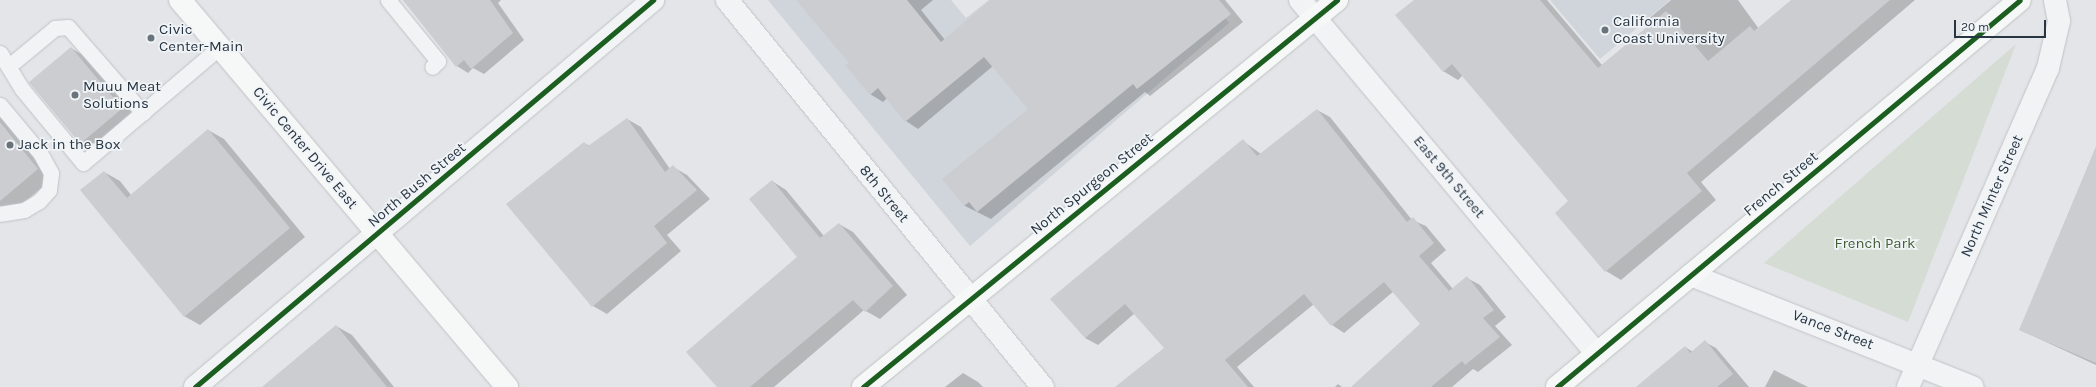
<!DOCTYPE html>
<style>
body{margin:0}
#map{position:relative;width:2096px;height:387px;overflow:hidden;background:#e3e5e8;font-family:Karla,sans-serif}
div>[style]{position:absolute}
.built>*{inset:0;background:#d0d5db}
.green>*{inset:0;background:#d4dcd3}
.shadow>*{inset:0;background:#0003}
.building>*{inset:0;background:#cbcdd0;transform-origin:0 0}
.roads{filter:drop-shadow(0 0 1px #c1c3c6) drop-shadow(0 0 1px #c1c3c6)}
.lane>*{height:15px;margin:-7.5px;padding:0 7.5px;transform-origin:7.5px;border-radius:7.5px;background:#f2f3f5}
.street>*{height:22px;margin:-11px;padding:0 11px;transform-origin:11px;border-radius:11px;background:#f2f3f5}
.secondary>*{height:22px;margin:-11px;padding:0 11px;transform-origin:11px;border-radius:11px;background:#f6f7f7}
.cycleway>*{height:5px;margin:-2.5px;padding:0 2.5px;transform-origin:2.5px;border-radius:2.5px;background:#1b5e20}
.dots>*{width:11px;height:11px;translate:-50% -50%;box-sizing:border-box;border:2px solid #f0f4f7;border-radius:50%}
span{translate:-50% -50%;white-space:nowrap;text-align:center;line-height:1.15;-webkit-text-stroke:3.5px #f0f4f7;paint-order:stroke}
.poi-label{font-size:15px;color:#283542}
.left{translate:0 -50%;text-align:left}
.street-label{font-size:15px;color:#283542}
.park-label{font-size:15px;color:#425f35}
.scale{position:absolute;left:1954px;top:20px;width:92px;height:18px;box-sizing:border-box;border:2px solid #283542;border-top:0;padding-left:5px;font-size:12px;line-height:14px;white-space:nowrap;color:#283542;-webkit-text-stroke:3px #f0f4f7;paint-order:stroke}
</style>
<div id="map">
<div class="built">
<i style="clip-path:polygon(768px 0,951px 0,966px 18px,989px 0,1211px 0,1229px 23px,970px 246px)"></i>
<i style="clip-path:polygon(1550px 0,1670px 0,1600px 59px)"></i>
</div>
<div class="green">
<i style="clip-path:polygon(2016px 44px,1908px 322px,1764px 263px)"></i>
</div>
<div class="shadow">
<i style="clip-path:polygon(403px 0,501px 0,498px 3px,524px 40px,484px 74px,473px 68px,468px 73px,457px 66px)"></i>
<i style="clip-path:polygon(797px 0,933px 0,921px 10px,945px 40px,992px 0,1225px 0,1243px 22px,1150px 96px,1145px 92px,991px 219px,965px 206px,943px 179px,1029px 109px,993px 66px,918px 129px,906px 121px,887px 98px,883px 102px,870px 94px,850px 63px)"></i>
<i style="clip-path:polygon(1415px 0,1547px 0,1602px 65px,1650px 26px,1646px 21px,1671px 0,1738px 0,1759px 29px,1793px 0,1915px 0,1701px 182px,1716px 200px,1621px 280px,1606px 271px,1556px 213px,1570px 201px,1463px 75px,1458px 80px,1443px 71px)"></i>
<i style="clip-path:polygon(71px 48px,86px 57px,136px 117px,96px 151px,81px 142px)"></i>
<i style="clip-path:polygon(1317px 110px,1330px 117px,1412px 220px,1426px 226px,1446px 250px,1431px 263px,1453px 289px,1467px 278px,1480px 285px,1506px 317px,1495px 326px,1512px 345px,1478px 372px,1473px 369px,1452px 387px,1352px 387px,1421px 324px,1394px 291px,1344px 333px,1332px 325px,1314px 304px,1237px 367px,1254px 387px,1126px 387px,1165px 348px,1135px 313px,1098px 345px,1085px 338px,1243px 141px,1261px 154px)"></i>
<i style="clip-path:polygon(0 114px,53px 178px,12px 213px,0 206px)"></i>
<i style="clip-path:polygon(627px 119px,641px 127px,670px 169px,673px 167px,687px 175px,710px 199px,667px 235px,681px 251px,607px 314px,593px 306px,584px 143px,590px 146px)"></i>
<i style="clip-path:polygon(208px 130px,224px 139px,305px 237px,200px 325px,184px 316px,104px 172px,120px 181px,131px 195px)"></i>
<i style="clip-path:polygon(2096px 147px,2096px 365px,2020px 330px)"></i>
<i style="clip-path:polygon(772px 181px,786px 190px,824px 236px,839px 224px,853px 232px,907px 295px,880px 319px,864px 310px,774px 387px,718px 387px,799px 257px)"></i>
<i style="clip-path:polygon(336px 326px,352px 335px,394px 387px,264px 387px)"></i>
<i style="clip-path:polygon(1705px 342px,1716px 348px,1749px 387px,1638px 387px,1685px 347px,1693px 352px)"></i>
<i style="clip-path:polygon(1774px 370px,1808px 387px,1765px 387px)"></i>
<i style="clip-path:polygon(963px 373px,978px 382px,983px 387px,945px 387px)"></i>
<i style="clip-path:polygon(1338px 384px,1342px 387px,1335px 387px)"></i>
</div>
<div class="building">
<i style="clip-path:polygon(403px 0,490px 0,513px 33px,471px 69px,464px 60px,456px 67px)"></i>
<i style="clip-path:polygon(796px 0,907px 0,941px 42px,990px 0,1219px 0,1231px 14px,1137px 89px,1133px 84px,977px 212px,969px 202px,964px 206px,942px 179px,1028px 109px,984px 57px,905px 122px,878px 88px,870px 95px,845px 65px,849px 63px)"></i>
<i style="clip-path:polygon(1414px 0,1540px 0,1598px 68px,1666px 11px,1708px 61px,1750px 26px,1754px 31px,1791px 0,1890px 0,1687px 173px,1702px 191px,1605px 272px,1555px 213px,1568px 201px,1452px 64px,1443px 72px,1395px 15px)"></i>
<i style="left:71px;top:47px;width:80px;height:55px;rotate:50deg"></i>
<i style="clip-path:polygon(1317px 109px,1407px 222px,1413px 217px,1434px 243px,1419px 256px,1449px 291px,1467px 276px,1494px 310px,1483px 318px,1500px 337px,1465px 365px,1462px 361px,1431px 387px,1351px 387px,1420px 324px,1384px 282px,1331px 326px,1304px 294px,1225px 360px,1248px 387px,1115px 387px,1164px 348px,1125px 304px,1085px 338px,1050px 299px,1243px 139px,1257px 156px)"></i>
<i style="clip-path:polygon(627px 118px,665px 172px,673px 165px,697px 190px,654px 226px,667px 243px,592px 307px,506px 204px,584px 142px,588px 146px)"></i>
<i style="clip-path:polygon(0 122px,38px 169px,0 201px)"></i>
<i style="clip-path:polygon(208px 129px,290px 228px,184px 317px,80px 190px,104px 171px,127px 198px)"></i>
<i style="clip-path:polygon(2096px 147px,2096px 363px,2019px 330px)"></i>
<i style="clip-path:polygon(772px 180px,820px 238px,839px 223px,893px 286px,865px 312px,853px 300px,750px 387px,717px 387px,686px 352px,797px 257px,749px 199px)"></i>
<i style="clip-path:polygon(336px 325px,387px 387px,262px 387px)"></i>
<i style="clip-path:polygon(1705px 340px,1733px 374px,1717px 387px,1636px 387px,1685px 346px,1690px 353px)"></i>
</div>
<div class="roads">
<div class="lane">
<i style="left:388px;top:0;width:79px;rotate:50.7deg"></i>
<i style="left:438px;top:61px;width:8px;rotate:135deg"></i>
<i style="left:0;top:53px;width:42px;rotate:58.6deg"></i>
<i style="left:22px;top:89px;width:96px;rotate:50.5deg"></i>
<i style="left:83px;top:163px;width:180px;rotate:-40.3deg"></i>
<i style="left:9px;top:66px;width:60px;rotate:-39.6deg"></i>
<i style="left:55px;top:28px;width:13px;rotate:-4deg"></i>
<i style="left:68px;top:27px;width:114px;rotate:48.9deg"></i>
<i style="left:0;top:105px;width:62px;rotate:50.2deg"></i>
<i style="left:40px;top:153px;width:23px;rotate:61deg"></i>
<i style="left:51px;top:173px;width:17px;rotate:97deg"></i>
<i style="left:49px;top:190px;width:15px;rotate:132deg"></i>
<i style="left:39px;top:201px;width:17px;rotate:149deg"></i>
<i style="left:24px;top:210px;width:24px;rotate:171deg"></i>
</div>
<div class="street">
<i style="left:727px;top:0;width:500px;rotate:50.8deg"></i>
<i style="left:1300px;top:0;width:462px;rotate:50deg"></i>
<i style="left:1691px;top:275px;width:303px;rotate:21.7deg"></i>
<i style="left:195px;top:387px;width:600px;rotate:-40.2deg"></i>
<i style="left:1908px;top:387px;width:348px;rotate:-66.3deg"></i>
<i style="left:2048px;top:68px;width:48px;rotate:-76.8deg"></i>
<i style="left:2059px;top:21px;width:21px;rotate:-101deg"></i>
</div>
<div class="secondary">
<i style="left:180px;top:0;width:507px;rotate:49.8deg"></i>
<i style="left:863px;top:387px;width:612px;rotate:-39.23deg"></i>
<i style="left:1557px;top:387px;width:603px;rotate:-39.89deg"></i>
</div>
</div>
<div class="cycleway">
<i style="left:195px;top:387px;width:600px;rotate:-40.2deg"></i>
<i style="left:863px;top:387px;width:612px;rotate:-39.23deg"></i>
<i style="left:1557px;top:387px;width:603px;rotate:-39.89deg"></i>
</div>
<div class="dots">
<i style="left:1605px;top:30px;background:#69737c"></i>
<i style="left:151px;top:38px;background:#69737c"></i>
<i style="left:75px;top:95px;background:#69737c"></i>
<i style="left:10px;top:145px;background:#69737c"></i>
</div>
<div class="poi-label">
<span class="left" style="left:1613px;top:30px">California<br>Coast University</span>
<span class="left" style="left:159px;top:38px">Civic<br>Center-Main</span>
<span class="left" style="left:83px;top:95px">Muuu Meat<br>Solutions</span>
<span class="left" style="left:18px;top:145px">Jack in the Box</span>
</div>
<div class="street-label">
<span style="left:305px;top:148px;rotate:50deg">Civic Center Drive East</span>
<span style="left:1449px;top:177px;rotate:50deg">East 9th Street</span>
<span style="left:1092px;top:184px;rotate:-39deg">North Spurgeon Street</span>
<span style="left:1781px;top:184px;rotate:-40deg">French Street</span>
<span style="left:417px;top:185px;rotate:-40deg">North Bush Street</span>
<span style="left:884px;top:194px;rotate:51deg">8th Street</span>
<span style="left:1992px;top:196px;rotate:-66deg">North Minter Street</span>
<span style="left:1833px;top:330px;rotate:21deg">Vance Street</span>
</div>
<div class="park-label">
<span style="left:1875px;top:244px">French Park</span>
</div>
<div class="scale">20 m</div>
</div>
